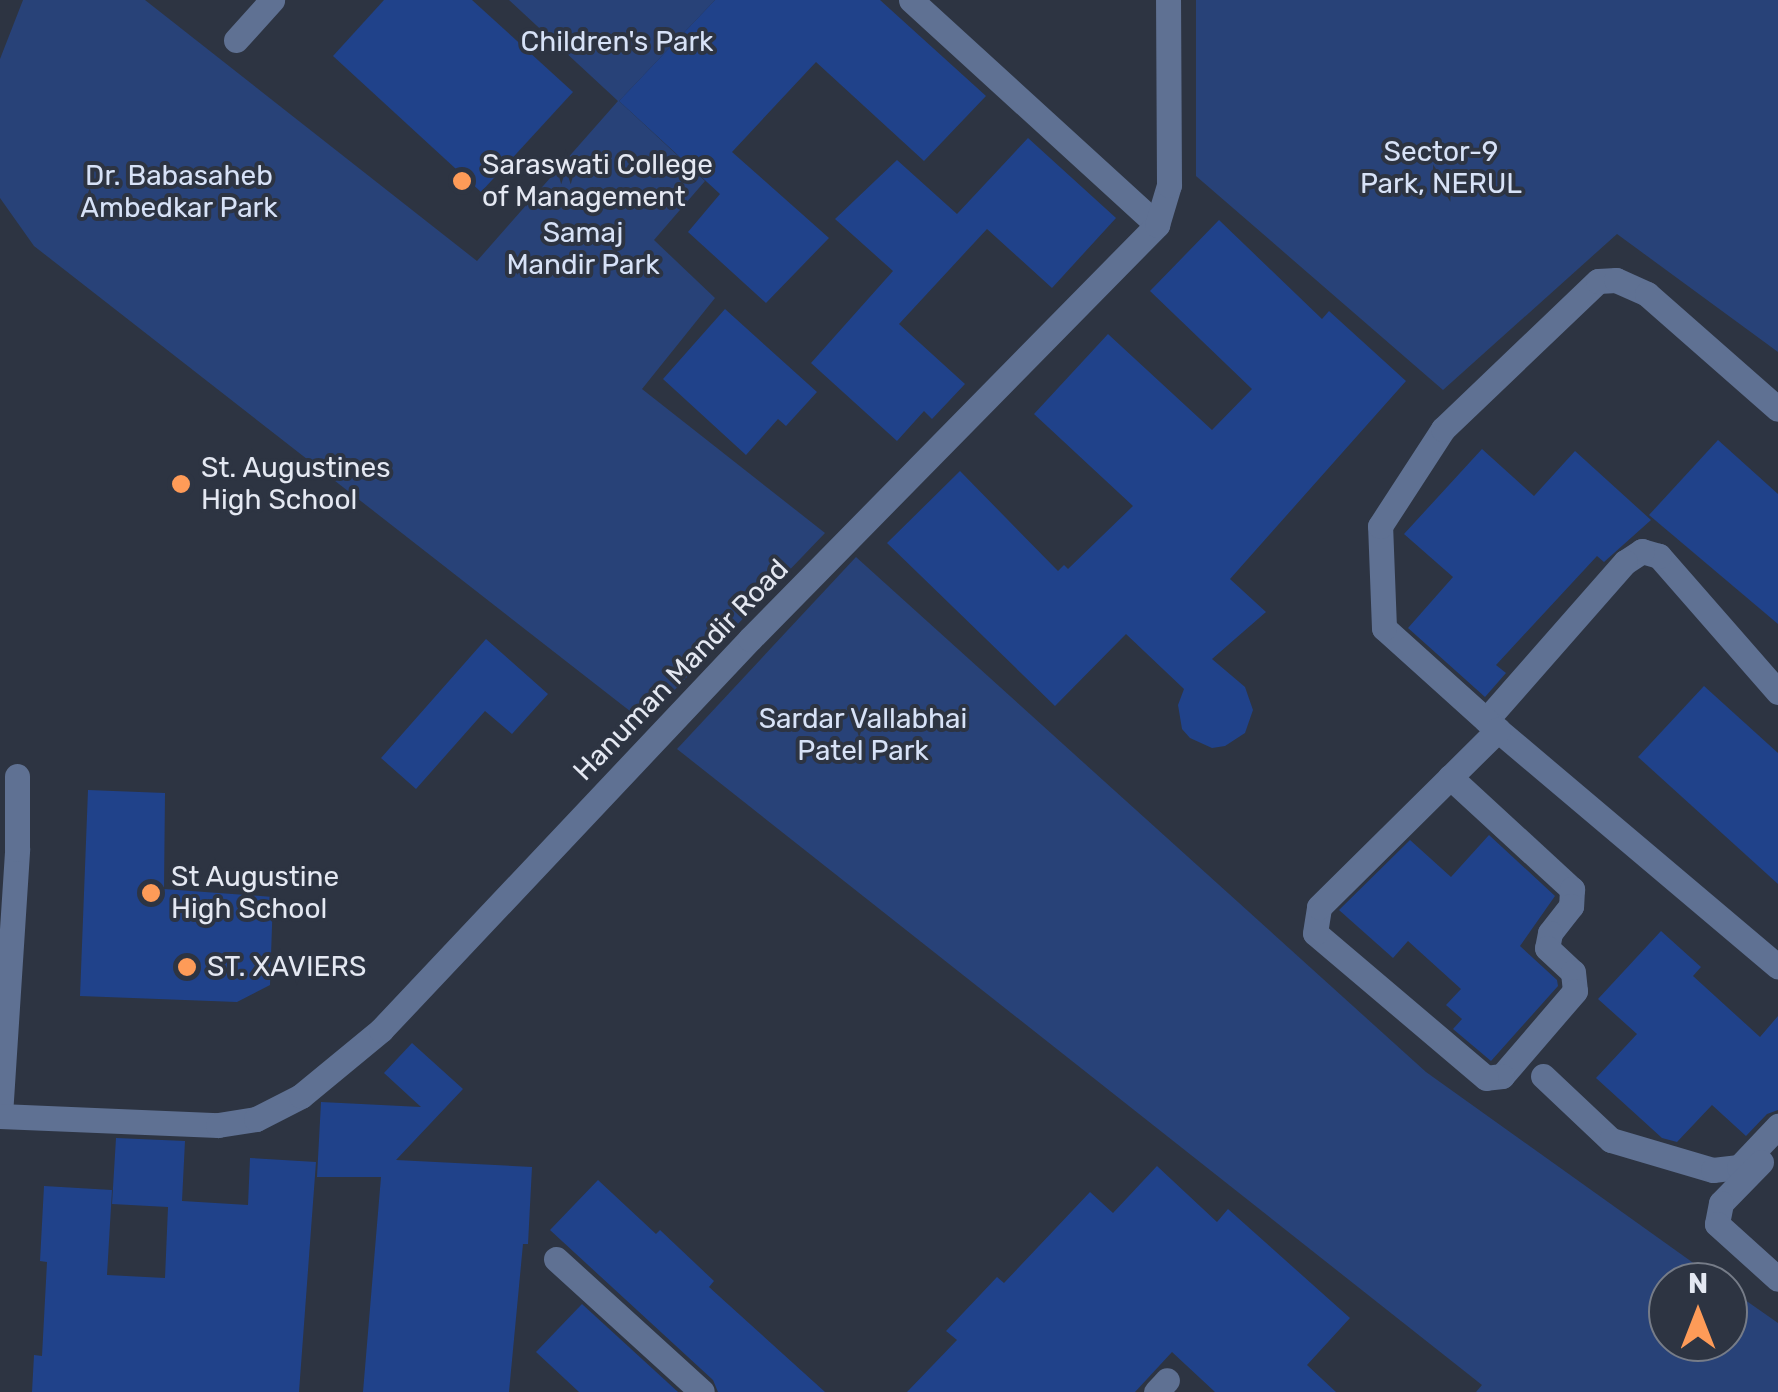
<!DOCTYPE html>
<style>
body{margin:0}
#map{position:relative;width:1778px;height:1392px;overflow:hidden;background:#2d3442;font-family:Rubik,sans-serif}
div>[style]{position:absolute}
.green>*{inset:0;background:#284278}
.building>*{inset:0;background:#20428a}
.minor>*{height:25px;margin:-12.5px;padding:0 12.5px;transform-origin:12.5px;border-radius:12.5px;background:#5f7193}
.dots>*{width:28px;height:28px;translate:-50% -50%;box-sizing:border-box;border:5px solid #2d3442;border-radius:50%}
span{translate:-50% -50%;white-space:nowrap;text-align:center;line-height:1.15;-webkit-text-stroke:8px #2d3442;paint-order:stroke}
.park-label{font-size:28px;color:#d7e2f7}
.poi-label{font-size:28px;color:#e4e8f2}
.left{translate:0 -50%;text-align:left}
.street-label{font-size:28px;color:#e4e8f2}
.north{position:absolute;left:1648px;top:1262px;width:100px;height:100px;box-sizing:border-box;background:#2d3442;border:2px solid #767c88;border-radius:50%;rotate:0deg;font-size:28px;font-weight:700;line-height:40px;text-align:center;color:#e4e8f2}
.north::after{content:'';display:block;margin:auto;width:35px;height:45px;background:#fe9b58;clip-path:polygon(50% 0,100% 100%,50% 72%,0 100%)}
</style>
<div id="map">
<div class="green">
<i style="clip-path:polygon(23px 0,145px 0,477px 261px,618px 101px,509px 0,715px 0,619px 101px,705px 181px,654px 240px,715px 298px,642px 389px,825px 533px,644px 722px,34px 246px,0 198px,0 59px)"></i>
<i style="clip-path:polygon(1196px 0,1778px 0,1778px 352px,1617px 234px,1443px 390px,1196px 176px)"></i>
<i style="clip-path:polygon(856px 557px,1426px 1072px,1720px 1282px,1668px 1282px,1668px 1342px,1728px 1342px,1728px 1288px,1778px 1323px,1778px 1392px,1476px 1392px,1482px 1385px,677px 749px)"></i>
</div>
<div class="building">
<i style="clip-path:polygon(384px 0,472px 0,573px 92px,481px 192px,333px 56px)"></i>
<i style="clip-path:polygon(715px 0,880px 0,986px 96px,924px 161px,816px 62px,732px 152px,829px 238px,766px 303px,688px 232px,720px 194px,619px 101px)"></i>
<i style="clip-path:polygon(1028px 138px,1116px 218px,1052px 288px,987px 229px,899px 324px,965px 384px,932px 419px,924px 411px,897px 441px,811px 363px,893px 271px,835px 219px,897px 160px,957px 214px)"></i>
<i style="clip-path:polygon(1219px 220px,1322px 319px,1329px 311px,1406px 381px,1230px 579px,1266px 612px,1212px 659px,1245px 687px,1253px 710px,1245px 733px,1225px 746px,1212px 748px,1190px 738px,1182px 729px,1178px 705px,1184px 689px,1126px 634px,1055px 706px,887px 543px,960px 471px,1058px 571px,1064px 565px,1068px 569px,1133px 506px,1034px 414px,1108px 334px,1212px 430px,1252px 389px,1150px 291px)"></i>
<i style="clip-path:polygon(725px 309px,817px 392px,786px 426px,778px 419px,746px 455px,663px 379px)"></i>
<i style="clip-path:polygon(1718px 440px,1778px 494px,1778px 624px,1649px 515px)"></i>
<i style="clip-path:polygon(1482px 449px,1534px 496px,1575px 451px,1651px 520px,1604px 562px,1597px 556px,1496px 665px,1506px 673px,1485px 697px,1408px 628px,1453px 577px,1404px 534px)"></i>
<i style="clip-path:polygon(486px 639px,548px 694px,512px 734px,485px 711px,416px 789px,381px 758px)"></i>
<i style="clip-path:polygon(1704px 686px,1778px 753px,1778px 884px,1638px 757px)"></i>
<i style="clip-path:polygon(88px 790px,165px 793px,164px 889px,273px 897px,270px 985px,237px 1002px,80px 996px)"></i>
<i style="clip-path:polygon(1489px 835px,1555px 896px,1520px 946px,1557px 980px,1558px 986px,1491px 1061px,1453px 1029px,1462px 1019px,1446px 1005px,1461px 989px,1408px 941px,1393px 958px,1339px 910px,1410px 840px,1451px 877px)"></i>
<i style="clip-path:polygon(1661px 931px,1701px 967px,1693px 976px,1760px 1037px,1778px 1016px,1778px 1110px,1767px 1114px,1746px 1136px,1712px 1105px,1677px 1142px,1662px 1138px,1596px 1078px,1637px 1034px,1598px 999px)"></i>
<i style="clip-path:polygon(412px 1043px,463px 1089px,396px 1160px,532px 1167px,528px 1244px,523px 1244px,509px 1392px,363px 1392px,381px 1177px,317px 1177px,321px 1102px,421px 1107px,384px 1073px)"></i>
<i style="clip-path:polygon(116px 1138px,185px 1141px,182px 1201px,248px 1205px,250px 1158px,316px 1162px,299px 1392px,32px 1392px,34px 1355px,42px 1356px,47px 1262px,40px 1261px,44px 1186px,112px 1190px,107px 1275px,165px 1278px,168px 1207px,112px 1204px)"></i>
<i style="clip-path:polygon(1157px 1166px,1217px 1222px,1228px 1209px,1350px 1318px,1307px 1365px,1336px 1392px,1215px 1392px,1172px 1352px,1135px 1392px,907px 1392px,957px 1340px,946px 1331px,997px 1277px,1004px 1283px,1090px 1192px,1113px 1213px)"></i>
<i style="clip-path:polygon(598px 1180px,656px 1234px,660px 1230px,714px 1281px,709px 1287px,825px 1392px,718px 1392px,713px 1380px,550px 1230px)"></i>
<i style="clip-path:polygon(582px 1304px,678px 1392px,579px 1392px,536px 1352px)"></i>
</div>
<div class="minor">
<i style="left:911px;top:0;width:333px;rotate:42.4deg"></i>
<i style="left:236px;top:40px;width:54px;rotate:-48deg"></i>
<i style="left:1778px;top:692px;width:181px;rotate:-131.2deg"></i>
<i style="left:1659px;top:556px;width:18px;rotate:-164deg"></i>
<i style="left:1642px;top:551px;width:20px;rotate:147deg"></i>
<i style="left:1625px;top:562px;width:210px;rotate:131.3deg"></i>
<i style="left:1486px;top:720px;width:382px;rotate:40.2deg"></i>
<i style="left:1486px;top:720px;width:137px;rotate:-138deg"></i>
<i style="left:1384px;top:628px;width:102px;rotate:-92.2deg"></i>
<i style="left:1380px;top:526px;width:116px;rotate:-57deg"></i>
<i style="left:1443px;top:429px;width:214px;rotate:-43.7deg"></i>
<i style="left:1598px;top:281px;width:18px;rotate:-3deg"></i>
<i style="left:1616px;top:280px;width:34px;rotate:24deg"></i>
<i style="left:1647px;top:294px;width:174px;rotate:41.3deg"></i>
<i style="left:1450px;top:777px;width:166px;rotate:42.6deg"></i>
<i style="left:1572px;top:889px;width:17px;rotate:93deg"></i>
<i style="left:1571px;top:906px;width:34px;rotate:128deg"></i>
<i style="left:1550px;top:933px;width:15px;rotate:101deg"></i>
<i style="left:1547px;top:948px;width:35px;rotate:43deg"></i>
<i style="left:1573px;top:972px;width:19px;rotate:84deg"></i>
<i style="left:1575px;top:991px;width:112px;rotate:130.7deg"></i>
<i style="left:1502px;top:1076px;width:16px;rotate:173deg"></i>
<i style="left:1486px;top:1078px;width:224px;rotate:-139.7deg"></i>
<i style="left:1315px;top:933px;width:26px;rotate:-81deg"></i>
<i style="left:1319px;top:907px;width:252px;rotate:-44.7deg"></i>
<i style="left:1543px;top:1076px;width:93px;rotate:43.3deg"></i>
<i style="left:1611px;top:1140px;width:106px;rotate:16.4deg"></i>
<i style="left:1713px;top:1170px;width:26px;rotate:-7deg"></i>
<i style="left:1739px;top:1167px;width:57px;rotate:-46.4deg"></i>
<i style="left:0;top:1115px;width:267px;rotate:-86.3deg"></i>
<i style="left:17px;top:849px;width:73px;rotate:-90deg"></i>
<i style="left:0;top:1116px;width:218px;rotate:2.4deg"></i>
<i style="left:218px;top:1125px;width:38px;rotate:-9deg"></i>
<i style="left:256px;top:1119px;width:51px;rotate:-27.1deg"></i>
<i style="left:301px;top:1096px;width:104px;rotate:-39.5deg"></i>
<i style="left:381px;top:1030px;width:538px;rotate:-46.66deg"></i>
<i style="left:750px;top:639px;width:581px;rotate:-45.49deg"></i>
<i style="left:1157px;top:225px;width:42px;rotate:-73.3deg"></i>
<i style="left:1169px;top:185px;width:185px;rotate:-90.3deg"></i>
<i style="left:1761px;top:1162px;width:57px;rotate:134.3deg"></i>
<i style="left:1721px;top:1203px;width:21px;rotate:101deg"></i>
<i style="left:1717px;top:1224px;width:82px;rotate:42deg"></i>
<i style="left:556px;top:1259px;width:197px;rotate:42.3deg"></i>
<i style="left:1156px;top:1392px;width:16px;rotate:-47deg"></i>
</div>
<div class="dots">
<i style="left:462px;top:181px;background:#fe9b58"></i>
<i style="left:181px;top:484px;background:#fe9b58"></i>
<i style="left:151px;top:893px;background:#fe9b58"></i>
<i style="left:187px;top:967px;background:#fe9b58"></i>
</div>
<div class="park-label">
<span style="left:617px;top:42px">Children's Park</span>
<span style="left:1441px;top:168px">Sector-9<br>Park, NERUL</span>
<span style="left:179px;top:192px">Dr. Babasaheb<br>Ambedkar Park</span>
<span style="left:583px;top:249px">Samaj<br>Mandir Park</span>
<span style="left:863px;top:735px">Sardar Vallabhai<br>Patel Park</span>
</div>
<div class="poi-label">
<span class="left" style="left:482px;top:181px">Saraswati College<br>of Management</span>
<span class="left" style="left:201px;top:484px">St. Augustines<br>High School</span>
<span class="left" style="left:171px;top:893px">St Augustine<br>High School</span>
<span class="left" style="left:207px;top:967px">ST. XAVIERS</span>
</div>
<div class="street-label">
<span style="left:681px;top:670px;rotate:-46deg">Hanuman Mandir Road</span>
</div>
<div class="north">N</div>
</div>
